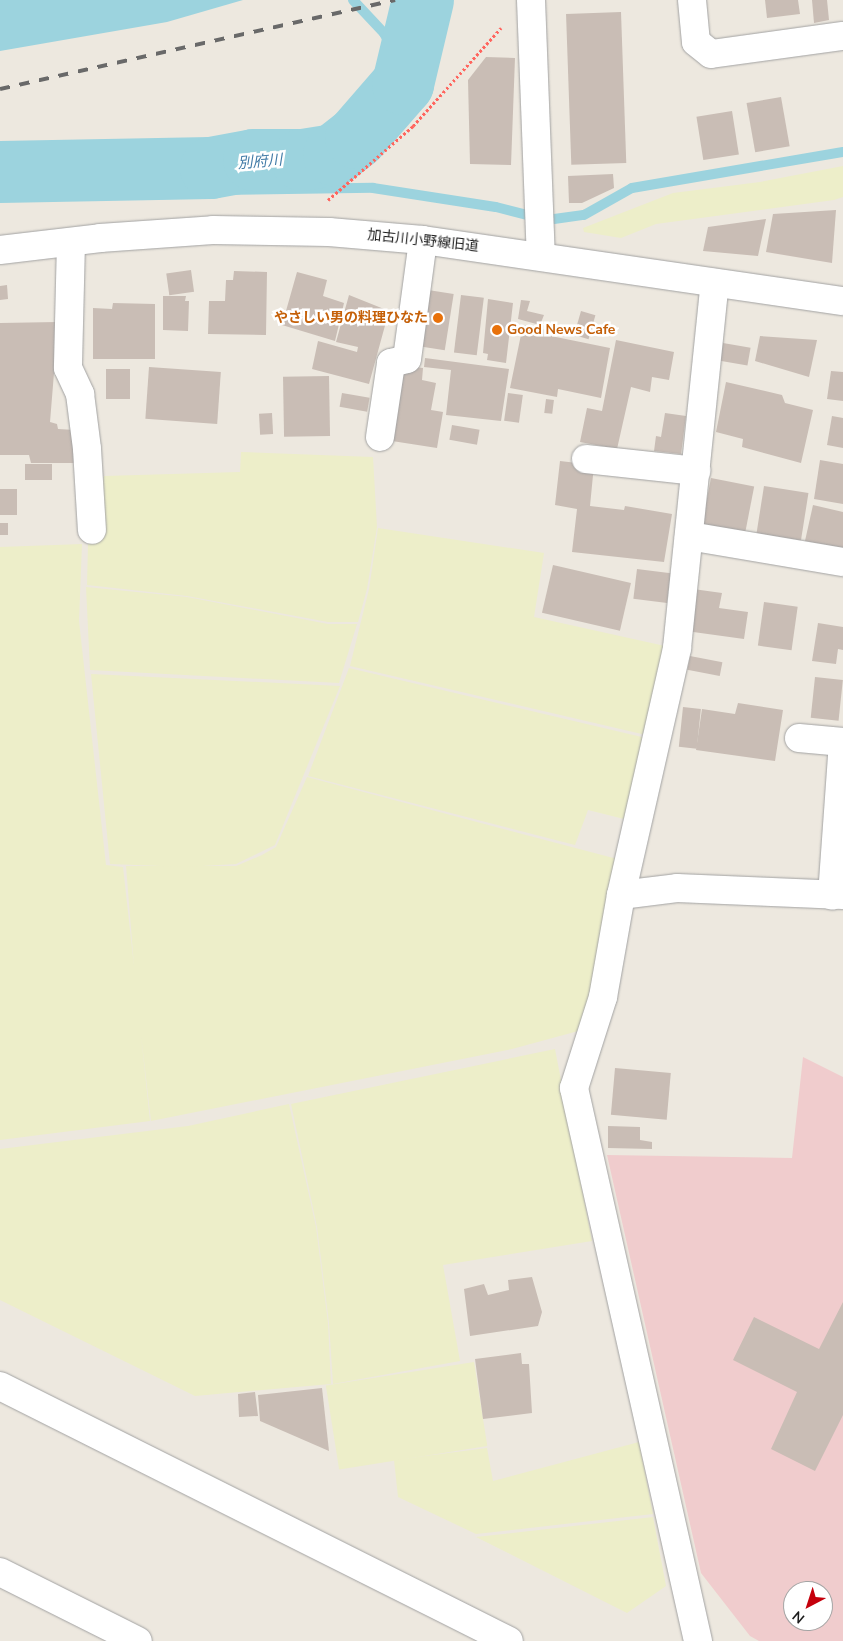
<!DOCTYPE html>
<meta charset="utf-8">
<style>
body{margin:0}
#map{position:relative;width:843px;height:1641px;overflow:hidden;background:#ede8df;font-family:"Nunito Sans","Noto Sans JP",sans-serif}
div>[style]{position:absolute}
.commercial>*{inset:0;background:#f0cccd}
.farmland>*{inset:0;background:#edeec9;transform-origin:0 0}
.water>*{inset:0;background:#9cd3de}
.stream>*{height:10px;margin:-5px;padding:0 5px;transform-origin:5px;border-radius:5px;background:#9cd3de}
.river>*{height:62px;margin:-31px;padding:0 31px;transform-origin:31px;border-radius:31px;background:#9cd3de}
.building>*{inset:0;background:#c9bdb5;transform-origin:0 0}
.path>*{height:3px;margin-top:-1.5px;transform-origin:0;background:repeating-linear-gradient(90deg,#ff655e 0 2.5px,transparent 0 5px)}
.roads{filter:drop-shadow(0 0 1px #a2a2a2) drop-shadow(0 0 1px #a2a2a2)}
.minor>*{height:28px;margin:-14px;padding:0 14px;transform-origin:14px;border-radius:14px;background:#fff}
.rail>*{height:4px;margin-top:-2px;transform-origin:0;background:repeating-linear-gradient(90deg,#696969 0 10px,transparent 0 20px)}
.dots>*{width:14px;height:14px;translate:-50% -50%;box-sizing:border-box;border:2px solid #fff;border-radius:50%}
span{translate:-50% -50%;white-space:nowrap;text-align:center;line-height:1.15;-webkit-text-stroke:5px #fff;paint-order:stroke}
.street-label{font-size:14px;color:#1b1b1b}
.food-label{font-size:14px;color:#c56008;font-weight:700}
.right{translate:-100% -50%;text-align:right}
.left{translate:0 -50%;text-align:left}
.water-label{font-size:15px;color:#407aa6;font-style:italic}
.north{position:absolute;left:783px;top:1581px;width:50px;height:50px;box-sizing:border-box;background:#fff;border:1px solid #a4a4a4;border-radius:50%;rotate:220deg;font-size:14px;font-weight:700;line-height:20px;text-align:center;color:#1b1b1b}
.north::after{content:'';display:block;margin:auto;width:18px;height:22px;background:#c5000c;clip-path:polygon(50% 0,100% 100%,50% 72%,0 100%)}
</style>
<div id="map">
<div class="commercial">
<i style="clip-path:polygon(evenodd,803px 1057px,843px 1077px,843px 1641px,759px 1641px,750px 1636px,701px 1573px,607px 1155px,792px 1158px,803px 1057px,793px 1591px,823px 1591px,823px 1621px,793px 1621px,793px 1591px)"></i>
</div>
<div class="farmland">
<i style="clip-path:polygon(843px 166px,843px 197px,834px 200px,656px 224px,621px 238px,584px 232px,583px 228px,673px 193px,760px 182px)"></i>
<i style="clip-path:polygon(241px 452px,373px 457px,377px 527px,367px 589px,358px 622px,328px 622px,187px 596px,87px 585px,88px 544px,96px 543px,104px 476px,240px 472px)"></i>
<i style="clip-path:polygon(378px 528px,544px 553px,534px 617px,665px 646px,646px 735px,350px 666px,369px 589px)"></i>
<i style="clip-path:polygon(82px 544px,79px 621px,106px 865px,123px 867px,134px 966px,126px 866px,236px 866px,262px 855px,276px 847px,307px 777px,621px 860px,582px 1030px,512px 1049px,151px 1121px,141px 1035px,150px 1121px,0 1140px,0 547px)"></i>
<i style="clip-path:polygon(86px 587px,187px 597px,328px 624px,357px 624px,339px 683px,90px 670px)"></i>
<i style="clip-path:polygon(349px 668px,646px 738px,628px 820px,588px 810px,575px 845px,308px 776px)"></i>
<i style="clip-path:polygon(91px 674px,340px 686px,275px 845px,236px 864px,186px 867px,110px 864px)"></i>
<i style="clip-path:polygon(555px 1049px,592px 1241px,443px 1265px,460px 1361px,333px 1384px,329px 1323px,317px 1227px,291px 1104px)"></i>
<i style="clip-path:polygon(289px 1104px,316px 1227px,328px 1323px,331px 1384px,195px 1396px,0 1300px,0 1149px,188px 1126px)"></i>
<i style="left:474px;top:1362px;width:85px;height:150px;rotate:81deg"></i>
<i style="clip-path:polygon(639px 1442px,653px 1514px,476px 1534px,398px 1497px,394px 1460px,487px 1448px,493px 1481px)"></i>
<i style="clip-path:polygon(653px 1517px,666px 1586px,627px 1613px,476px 1537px)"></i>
</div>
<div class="water">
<i style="clip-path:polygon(0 0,243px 0,167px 22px,0 51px)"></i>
</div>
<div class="stream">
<i style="left:353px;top:0;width:45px;rotate:46.8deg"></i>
<i style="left:384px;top:33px;width:60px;rotate:61.3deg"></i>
<i style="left:368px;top:152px;width:65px;rotate:-48.7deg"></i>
<i style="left:411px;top:103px;width:21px;rotate:-61deg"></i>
<i style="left:421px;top:85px;width:70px;rotate:-74.2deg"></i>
<i style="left:0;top:182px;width:205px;rotate:-1.7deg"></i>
<i style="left:205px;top:176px;width:53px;rotate:-8.7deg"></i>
<i style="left:257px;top:168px;width:75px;rotate:-3.1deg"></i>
<i style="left:332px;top:164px;width:13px;rotate:-27deg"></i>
<i style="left:344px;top:158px;width:34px;rotate:-43deg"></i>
<i style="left:369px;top:135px;width:67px;rotate:-49.2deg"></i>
<i style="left:413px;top:84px;width:69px;rotate:-76.6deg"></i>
<i style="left:0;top:193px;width:373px;rotate:-0.8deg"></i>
<i style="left:373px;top:188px;width:124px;rotate:8.8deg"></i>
<i style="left:496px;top:207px;width:53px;rotate:14.3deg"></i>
<i style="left:547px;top:220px;width:37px;rotate:-8deg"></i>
<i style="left:584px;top:215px;width:55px;rotate:-29.4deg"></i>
<i style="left:632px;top:188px;width:214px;rotate:-9.7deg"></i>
</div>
<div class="river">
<i style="left:0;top:172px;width:211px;rotate:-1.1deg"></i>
<i style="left:211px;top:168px;width:44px;rotate:-10.5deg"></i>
<i style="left:254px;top:160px;width:48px"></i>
<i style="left:302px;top:160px;width:32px;rotate:-9deg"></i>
<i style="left:334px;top:155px;width:28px;rotate:-38deg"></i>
<i style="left:356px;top:138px;width:72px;rotate:-49deg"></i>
<i style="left:403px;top:84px;width:86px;rotate:-76.6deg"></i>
</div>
<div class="building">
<i style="clip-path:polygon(765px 0,798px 0,800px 14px,767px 18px)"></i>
<i style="clip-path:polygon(812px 0,827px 0,829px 20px,814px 23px)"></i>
<i style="left:621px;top:12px;width:151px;height:55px;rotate:88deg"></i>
<i style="clip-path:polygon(486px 57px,515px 58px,511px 165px,470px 164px,468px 80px)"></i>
<i style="left:781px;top:97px;width:50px;height:35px;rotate:80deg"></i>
<i style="left:732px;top:111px;width:44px;height:36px;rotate:81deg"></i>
<i style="clip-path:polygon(613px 174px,614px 188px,582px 203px,569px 203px,568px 176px)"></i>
<i style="clip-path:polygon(836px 210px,832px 263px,766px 252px,773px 214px)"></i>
<i style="clip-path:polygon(766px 219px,758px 256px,703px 251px,708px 227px)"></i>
<i style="left:191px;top:270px;width:22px;height:25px;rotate:82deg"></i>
<i style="clip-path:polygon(234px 271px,267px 272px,266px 335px,208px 334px,209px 301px,225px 301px,226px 280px,233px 280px)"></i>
<i style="clip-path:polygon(297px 272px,327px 280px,323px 296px,344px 303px,335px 341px,282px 325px)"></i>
<i style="clip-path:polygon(7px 285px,8px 299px,0 300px,0 286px)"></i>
<i style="left:428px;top:290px;width:26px;height:57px;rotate:9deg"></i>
<i style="clip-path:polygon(349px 295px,389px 311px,369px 384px,312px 369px,318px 341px,357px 352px,358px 347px,336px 342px)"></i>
<i style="left:461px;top:295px;width:23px;height:58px;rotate:7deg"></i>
<i style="clip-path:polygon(163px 296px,186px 296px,185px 301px,189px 301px,188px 331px,163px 330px)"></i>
<i style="clip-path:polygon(488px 299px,513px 303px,506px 363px,487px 360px,488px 354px,483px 353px)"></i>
<i style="clip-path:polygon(521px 300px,530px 301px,527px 311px,544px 315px,540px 325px,518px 319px)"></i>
<i style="clip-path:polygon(113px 303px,155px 304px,155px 359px,93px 359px,93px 308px,112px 309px)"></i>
<i style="left:581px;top:311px;width:15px;height:25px;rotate:16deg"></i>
<i style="clip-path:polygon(57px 322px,58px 372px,54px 373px,50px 422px,57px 424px,58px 429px,75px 430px,74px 463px,31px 463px,29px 455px,0 455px,0 323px)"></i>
<i style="clip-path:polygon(523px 325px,546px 330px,546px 335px,610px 348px,601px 398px,558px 389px,557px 397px,510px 388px)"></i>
<i style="clip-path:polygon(760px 336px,817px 340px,809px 377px,755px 361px)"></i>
<i style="clip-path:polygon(616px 340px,674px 352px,669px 380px,652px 377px,650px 392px,631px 387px,617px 449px,580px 442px,587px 408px,602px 411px)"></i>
<i style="left:723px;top:343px;width:28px;height:18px;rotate:10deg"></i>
<i style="clip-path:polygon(425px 358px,509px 369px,501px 421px,446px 415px,451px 370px,424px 367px)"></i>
<i style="clip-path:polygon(405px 366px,423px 368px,422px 380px,436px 383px,431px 410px,443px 412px,437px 448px,392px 441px)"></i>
<i style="left:149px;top:367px;width:72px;height:52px;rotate:4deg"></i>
<i style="left:106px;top:369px;width:24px;height:30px"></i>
<i style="clip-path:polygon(831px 371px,843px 372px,843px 401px,827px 399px)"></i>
<i style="left:329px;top:376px;width:60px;height:46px;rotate:89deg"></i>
<i style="clip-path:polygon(726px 382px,782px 395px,785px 403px,813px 410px,801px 463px,742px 447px,743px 439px,716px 432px)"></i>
<i style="left:342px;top:393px;width:28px;height:14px;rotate:10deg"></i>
<i style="left:508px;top:393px;width:15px;height:28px;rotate:8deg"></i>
<i style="left:546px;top:399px;width:8px;height:14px;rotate:7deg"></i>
<i style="left:272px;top:413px;width:21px;height:13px;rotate:87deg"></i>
<i style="clip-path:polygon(665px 413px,686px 416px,681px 454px,654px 451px,656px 436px,661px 437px)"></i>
<i style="clip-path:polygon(832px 416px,843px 418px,843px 448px,827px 445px)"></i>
<i style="left:452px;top:425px;width:28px;height:15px;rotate:10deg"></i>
<i style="clip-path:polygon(820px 460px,843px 464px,843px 504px,814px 499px)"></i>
<i style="clip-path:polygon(560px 461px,594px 465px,590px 506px,624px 510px,625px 506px,672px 514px,664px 562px,572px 552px,577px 509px,555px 505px)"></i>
<i style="left:25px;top:464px;width:27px;height:16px"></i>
<i style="left:711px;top:478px;width:44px;height:48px;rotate:11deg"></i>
<i style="left:764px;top:486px;width:45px;height:48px;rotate:9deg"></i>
<i style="left:0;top:489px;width:17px;height:26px"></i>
<i style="clip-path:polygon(813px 505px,843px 512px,843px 548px,805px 541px)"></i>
<i style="left:0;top:523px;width:8px;height:12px"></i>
<i style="left:553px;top:565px;width:80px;height:49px;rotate:13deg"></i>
<i style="left:637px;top:569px;width:34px;height:30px;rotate:7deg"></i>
<i style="clip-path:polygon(693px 589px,722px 593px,719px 608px,748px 612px,744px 639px,686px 631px)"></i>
<i style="left:764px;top:602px;width:34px;height:44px;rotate:8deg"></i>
<i style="clip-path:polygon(818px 623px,843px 627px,843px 650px,838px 649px,836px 664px,812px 661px)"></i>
<i style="left:690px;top:656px;width:33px;height:14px;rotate:11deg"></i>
<i style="left:815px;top:677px;width:28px;height:41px;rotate:6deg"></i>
<i style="clip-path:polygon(738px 703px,783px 710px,775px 761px,696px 750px,702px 709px,735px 714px)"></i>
<i style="left:683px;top:707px;width:18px;height:40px;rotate:6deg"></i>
<i style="left:615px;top:1068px;width:56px;height:47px;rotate:5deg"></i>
<i style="clip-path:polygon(608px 1126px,640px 1127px,640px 1140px,652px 1142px,652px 1149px,608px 1148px)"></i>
<i style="clip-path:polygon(532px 1277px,542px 1312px,538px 1326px,470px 1336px,464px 1289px,484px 1284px,488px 1295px,509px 1290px,508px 1280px)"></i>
<i style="clip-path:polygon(843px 1302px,843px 1415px,815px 1471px,771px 1449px,797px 1392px,733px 1360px,754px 1317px,819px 1349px)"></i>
<i style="clip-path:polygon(521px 1353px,522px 1364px,529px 1364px,532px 1413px,483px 1419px,475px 1359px)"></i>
<i style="clip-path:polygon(322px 1388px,329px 1451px,260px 1421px,258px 1395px)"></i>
<i style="clip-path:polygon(255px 1392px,258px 1416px,239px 1417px,238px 1394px)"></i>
</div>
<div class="path">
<i style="left:328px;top:200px;width:113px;rotate:-41deg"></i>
<i style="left:413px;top:126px;width:132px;rotate:-48.1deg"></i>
</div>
<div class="roads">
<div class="minor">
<i style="left:531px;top:0;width:256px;rotate:87.8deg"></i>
<i style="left:692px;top:0;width:42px;rotate:84.6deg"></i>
<i style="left:696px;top:42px;width:19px;rotate:39deg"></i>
<i style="left:711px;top:54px;width:133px;rotate:-7.8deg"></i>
<i style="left:71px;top:242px;width:126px;rotate:91.4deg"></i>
<i style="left:68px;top:368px;width:29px;rotate:65deg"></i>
<i style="left:80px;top:394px;width:55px;rotate:82.7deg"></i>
<i style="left:87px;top:449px;width:81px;rotate:86.5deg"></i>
<i style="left:0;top:250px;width:101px;rotate:-6.8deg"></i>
<i style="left:100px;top:238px;width:113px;rotate:-4deg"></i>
<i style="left:213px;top:230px;width:116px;rotate:1deg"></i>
<i style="left:329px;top:232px;width:94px;rotate:4.9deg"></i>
<i style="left:423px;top:240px;width:424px;rotate:8.3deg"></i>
<i style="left:380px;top:437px;width:75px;rotate:-81.5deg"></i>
<i style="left:391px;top:363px;width:16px;rotate:-14deg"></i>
<i style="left:407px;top:359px;width:120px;rotate:-82.3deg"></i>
<i style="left:586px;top:459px;width:111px;rotate:6.2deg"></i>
<i style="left:689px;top:536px;width:156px;rotate:9.6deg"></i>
<i style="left:799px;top:738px;width:44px;rotate:5.2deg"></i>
<i style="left:843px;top:742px;width:154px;rotate:94.1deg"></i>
<i style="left:621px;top:895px;width:56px;rotate:-7.1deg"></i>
<i style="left:677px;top:888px;width:166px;rotate:2.4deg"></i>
<i style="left:0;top:1386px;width:569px;rotate:26.61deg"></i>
<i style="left:0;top:1572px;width:154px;rotate:26.6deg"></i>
<i style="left:698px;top:1641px;width:567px;rotate:-102.64deg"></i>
<i style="left:574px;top:1088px;width:96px;rotate:-72.3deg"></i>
<i style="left:603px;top:997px;width:104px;rotate:-80deg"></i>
<i style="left:621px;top:895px;width:253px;rotate:-77.2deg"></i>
<i style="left:677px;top:648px;width:367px;rotate:-84.1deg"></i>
</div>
</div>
<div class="rail">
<i style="left:0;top:89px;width:405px;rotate:-12.7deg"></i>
</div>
<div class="dots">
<i style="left:438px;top:318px;background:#e8710a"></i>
<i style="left:497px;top:330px;background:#e8710a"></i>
</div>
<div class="street-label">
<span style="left:423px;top:241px;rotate:6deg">加古川小野線旧道</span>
</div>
<div class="food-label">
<span class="right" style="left:428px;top:318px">やさしい男の料理ひなた</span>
<span class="left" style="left:507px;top:330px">Good News Cafe</span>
</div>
<div class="water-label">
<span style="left:260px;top:162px;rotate:-5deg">別府川</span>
</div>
<div class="north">N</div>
</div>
